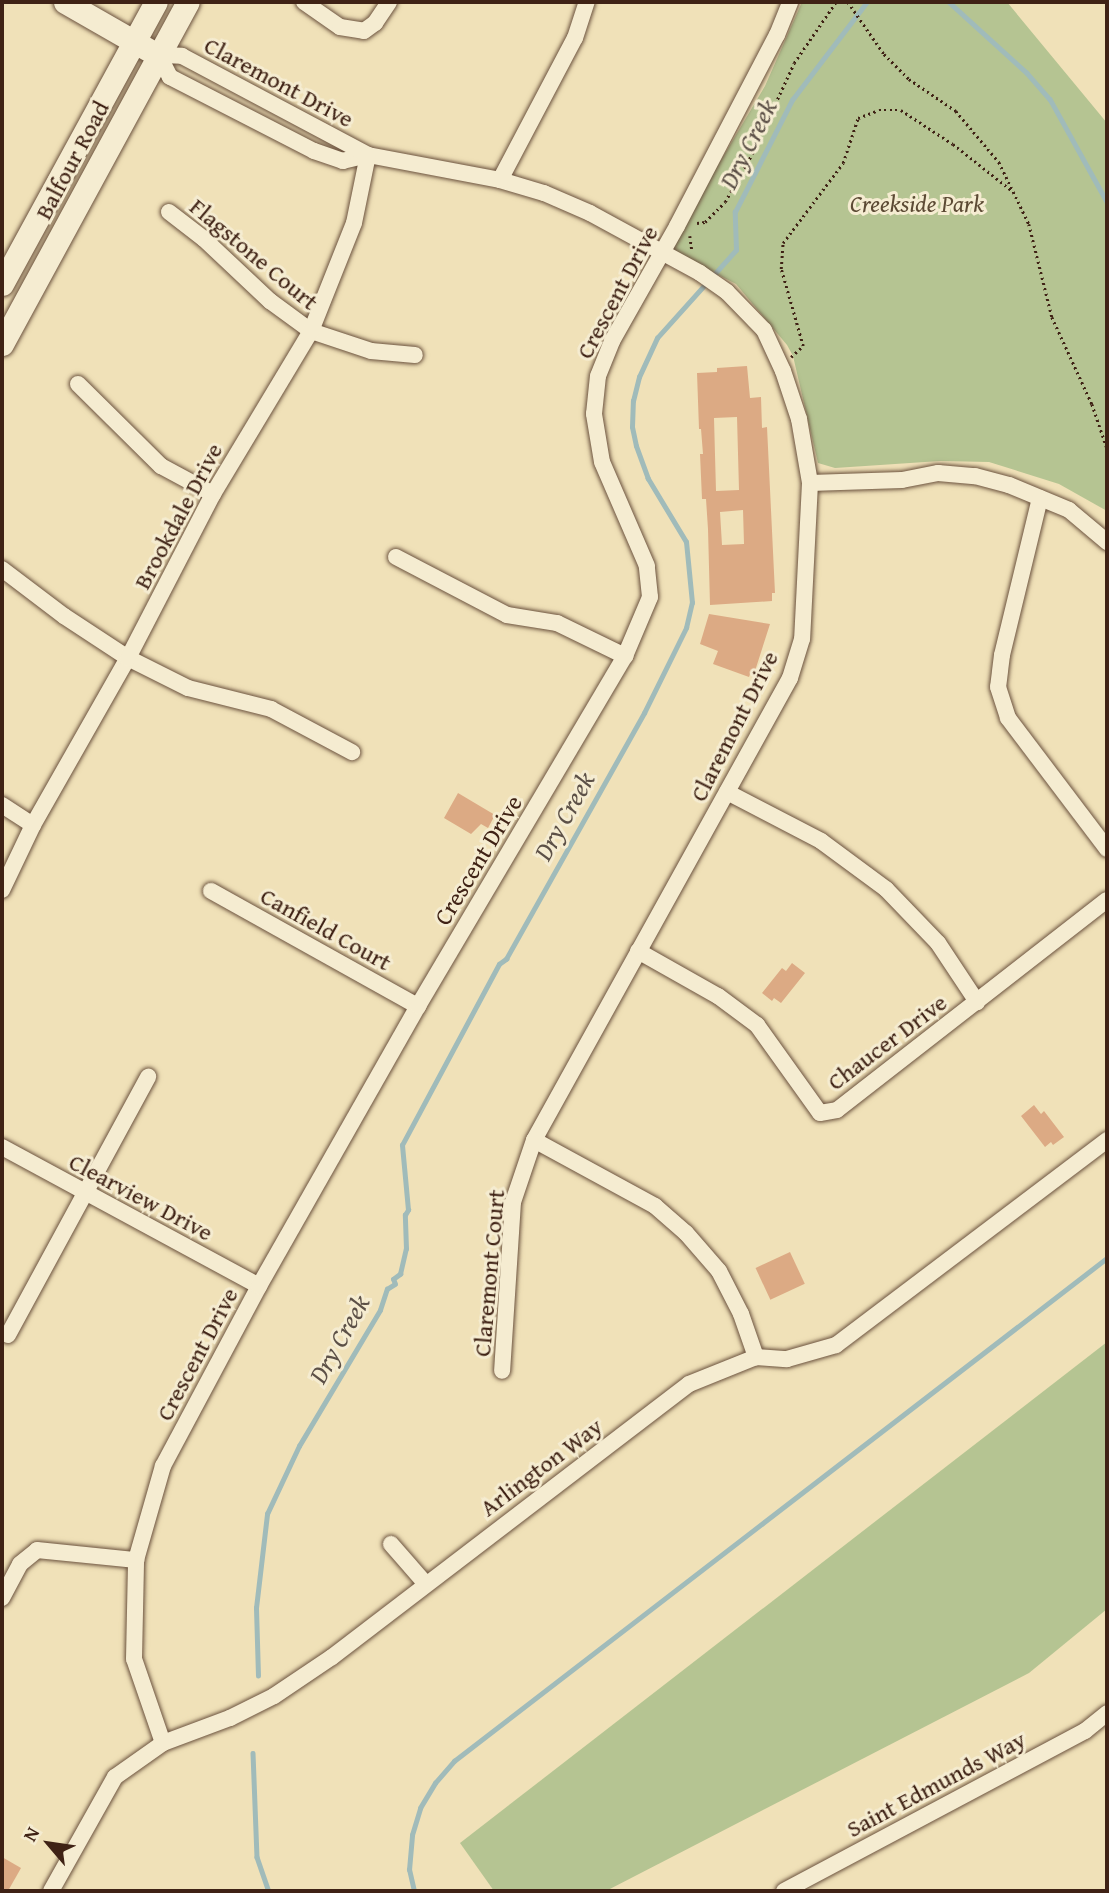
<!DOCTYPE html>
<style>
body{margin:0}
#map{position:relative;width:1109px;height:1893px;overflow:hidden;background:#f0e1b8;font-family:"Gentium Book Plus",serif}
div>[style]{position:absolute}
.green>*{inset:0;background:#b5c492}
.stream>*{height:4.5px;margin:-2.25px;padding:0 2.25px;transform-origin:2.25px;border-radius:2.25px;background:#a0bbba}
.building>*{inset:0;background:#dcaa84;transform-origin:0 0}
.path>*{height:2.5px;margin-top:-1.25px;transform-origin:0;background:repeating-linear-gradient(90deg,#3f2215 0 2px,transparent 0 5.5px)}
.roads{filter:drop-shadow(0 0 2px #6b523e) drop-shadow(0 0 2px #6b523e)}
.street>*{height:16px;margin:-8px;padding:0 8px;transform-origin:8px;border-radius:8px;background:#f5ecd1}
.secondary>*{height:23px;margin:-11.5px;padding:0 11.5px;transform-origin:11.5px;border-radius:11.5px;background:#f5ecd1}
span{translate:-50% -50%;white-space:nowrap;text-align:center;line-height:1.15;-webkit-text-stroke:6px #f5ecd1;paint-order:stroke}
.street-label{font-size:24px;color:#3f2215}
.park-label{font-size:24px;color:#5c4a34;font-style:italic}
.water-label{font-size:26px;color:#5c5047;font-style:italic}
.frame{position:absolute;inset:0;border:4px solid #3f2215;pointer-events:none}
.north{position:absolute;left:14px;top:1809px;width:70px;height:70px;-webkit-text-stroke:5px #f5ecd1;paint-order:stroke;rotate:299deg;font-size:19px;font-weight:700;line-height:28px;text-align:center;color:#3f2215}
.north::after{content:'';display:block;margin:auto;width:24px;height:32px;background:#3f2215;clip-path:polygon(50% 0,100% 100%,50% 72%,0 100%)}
</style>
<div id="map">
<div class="green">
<i style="clip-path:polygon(802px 2px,1007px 2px,1107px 123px,1107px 511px,1059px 484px,989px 462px,940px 461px,835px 468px,818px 463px,793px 356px,787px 345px,736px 284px,668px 249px,765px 86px)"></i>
<i style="clip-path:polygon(1107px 1342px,1107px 1609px,1029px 1673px,606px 1891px,494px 1891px,460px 1843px)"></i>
</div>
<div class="stream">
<i style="left:949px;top:2px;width:105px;rotate:42.3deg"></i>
<i style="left:1027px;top:73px;width:35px;rotate:49deg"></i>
<i style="left:1050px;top:99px;width:118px;rotate:61deg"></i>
<i style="left:258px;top:1676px;width:68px;rotate:-91.7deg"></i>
<i style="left:256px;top:1608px;width:95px;rotate:-83.3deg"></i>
<i style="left:267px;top:1514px;width:75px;rotate:-64.8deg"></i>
<i style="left:299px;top:1446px;width:158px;rotate:-59.2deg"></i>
<i style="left:380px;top:1310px;width:22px;rotate:-72deg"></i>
<i style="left:387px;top:1289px;width:9px;rotate:-32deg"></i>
<i style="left:395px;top:1284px;width:5px;rotate:-112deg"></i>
<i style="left:393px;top:1279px;width:9px;rotate:-36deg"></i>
<i style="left:400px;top:1274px;width:26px;rotate:-77deg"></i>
<i style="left:406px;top:1249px;width:34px;rotate:-92deg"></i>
<i style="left:405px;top:1215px;width:6px;rotate:-59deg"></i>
<i style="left:408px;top:1210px;width:65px;rotate:-95.3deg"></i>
<i style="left:402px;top:1145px;width:205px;rotate:-61.8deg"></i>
<i style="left:499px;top:964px;width:9px;rotate:-36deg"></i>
<i style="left:506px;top:959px;width:282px;rotate:-60.7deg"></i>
<i style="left:644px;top:713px;width:95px;rotate:-63.7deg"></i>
<i style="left:686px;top:628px;width:26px;rotate:-77deg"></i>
<i style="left:692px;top:603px;width:61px;rotate:-95.6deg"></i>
<i style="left:686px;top:542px;width:74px;rotate:-121.1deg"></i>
<i style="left:648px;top:479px;width:35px;rotate:-110deg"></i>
<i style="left:636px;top:446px;width:19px;rotate:-102deg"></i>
<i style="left:632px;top:427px;width:26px;rotate:-88deg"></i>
<i style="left:633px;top:401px;width:25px;rotate:-76deg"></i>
<i style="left:639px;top:377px;width:43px;rotate:-65.2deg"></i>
<i style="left:657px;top:338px;width:118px;rotate:-48.1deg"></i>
<i style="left:736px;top:250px;width:38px;rotate:-92deg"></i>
<i style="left:735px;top:212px;width:126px;rotate:-63deg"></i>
<i style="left:792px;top:100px;width:123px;rotate:-52.6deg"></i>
<i style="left:253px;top:1753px;width:104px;rotate:87.8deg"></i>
<i style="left:257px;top:1857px;width:36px;rotate:71deg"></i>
<i style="left:414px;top:1891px;width:22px;rotate:-103deg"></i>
<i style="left:409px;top:1870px;width:35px;rotate:-85deg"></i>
<i style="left:412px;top:1835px;width:28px;rotate:-73deg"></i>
<i style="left:420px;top:1808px;width:29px;rotate:-59deg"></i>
<i style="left:435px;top:1783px;width:29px;rotate:-49deg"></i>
<i style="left:454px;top:1761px;width:824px;rotate:-37.61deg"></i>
</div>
<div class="building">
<i style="clip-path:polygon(evenodd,747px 366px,750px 398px,761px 397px,762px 428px,767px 427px,775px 593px,772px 593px,772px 601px,710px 605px,708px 529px,706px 499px,702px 499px,700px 454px,703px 454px,701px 429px,699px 429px,697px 373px,717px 372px,717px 368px,747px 366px,737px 417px,739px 490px,716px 491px,714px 418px,737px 417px,747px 366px,743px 510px,744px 544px,722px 545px,720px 512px,743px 510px)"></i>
<i style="clip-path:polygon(709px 614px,770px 624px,755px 671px,752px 669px,749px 677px,713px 664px,718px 651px,700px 644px)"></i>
<i style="clip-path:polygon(458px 793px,495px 815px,488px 828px,481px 824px,471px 834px,444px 818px)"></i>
<i style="clip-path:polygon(792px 963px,805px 973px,781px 1003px,774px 998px,772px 1001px,762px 993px,782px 968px,786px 971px)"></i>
<i style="clip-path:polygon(1034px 1105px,1041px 1114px,1044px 1111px,1064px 1137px,1053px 1145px,1051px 1142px,1045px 1147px,1021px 1116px)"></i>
<i style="left:790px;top:1252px;width:35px;height:38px;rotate:65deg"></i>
<i style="clip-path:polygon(2px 1857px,21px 1868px,8px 1891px,2px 1891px)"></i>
</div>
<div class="path">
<i style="left:848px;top:2px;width:63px;rotate:55.3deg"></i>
<i style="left:884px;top:54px;width:35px;rotate:45deg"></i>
<i style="left:909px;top:79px;width:57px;rotate:34.2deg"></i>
<i style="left:956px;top:111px;width:67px;rotate:49.9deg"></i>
<i style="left:999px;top:162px;width:69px;rotate:64.2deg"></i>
<i style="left:1029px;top:224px;width:96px;rotate:76.1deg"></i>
<i style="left:1052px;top:317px;width:96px;rotate:65.3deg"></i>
<i style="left:1092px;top:404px;width:46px;rotate:71.2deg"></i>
<i style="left:697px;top:223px;width:8px;rotate:-7deg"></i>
<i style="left:705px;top:222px;width:28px;rotate:-45deg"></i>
<i style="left:725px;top:202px;width:55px;rotate:-60.6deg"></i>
<i style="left:752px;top:154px;width:100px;rotate:-65.2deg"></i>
<i style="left:794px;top:63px;width:74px;rotate:-55.5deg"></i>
<i style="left:690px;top:236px;width:14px;rotate:82deg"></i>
<i style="left:791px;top:357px;width:16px;rotate:-43deg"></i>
<i style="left:803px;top:346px;width:80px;rotate:-105.9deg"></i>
<i style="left:781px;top:269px;width:26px;rotate:-86deg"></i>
<i style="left:783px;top:243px;width:100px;rotate:-53.1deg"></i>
<i style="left:843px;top:163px;width:47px;rotate:-71.6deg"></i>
<i style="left:858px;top:118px;width:22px;rotate:-21deg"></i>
<i style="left:879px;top:110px;width:22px"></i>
<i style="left:901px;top:110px;width:62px;rotate:33.2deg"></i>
<i style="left:953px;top:144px;width:74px;rotate:38.4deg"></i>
</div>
<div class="roads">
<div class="street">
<i style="left:304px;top:2px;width:44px;rotate:34.8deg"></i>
<i style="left:340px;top:27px;width:24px;rotate:9deg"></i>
<i style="left:364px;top:31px;width:14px;rotate:-36deg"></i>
<i style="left:375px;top:23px;width:25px;rotate:-56deg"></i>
<i style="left:368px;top:155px;width:26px;rotate:167deg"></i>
<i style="left:343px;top:161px;width:31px;rotate:-161deg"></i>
<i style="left:314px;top:151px;width:162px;rotate:-152.8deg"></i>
<i style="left:170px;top:77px;width:25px;rotate:-117deg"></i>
<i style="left:159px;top:55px;width:23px;rotate:2deg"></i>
<i style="left:182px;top:56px;width:211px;rotate:28deg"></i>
<i style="left:368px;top:155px;width:134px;rotate:10.7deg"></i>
<i style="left:500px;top:180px;width:46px;rotate:16.5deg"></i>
<i style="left:544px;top:193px;width:50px;rotate:23.5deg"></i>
<i style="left:590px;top:213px;width:125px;rotate:28.6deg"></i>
<i style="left:700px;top:273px;width:33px;rotate:35deg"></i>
<i style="left:727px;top:292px;width:53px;rotate:45.8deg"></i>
<i style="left:764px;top:330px;width:45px;rotate:65.1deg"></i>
<i style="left:783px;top:371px;width:51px;rotate:71.6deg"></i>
<i style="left:799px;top:419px;width:65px;rotate:80.2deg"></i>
<i style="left:810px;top:483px;width:156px;rotate:92.9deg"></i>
<i style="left:802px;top:639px;width:41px;rotate:107.1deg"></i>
<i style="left:790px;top:678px;width:528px;rotate:118.99deg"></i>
<i style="left:534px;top:1140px;width:65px;rotate:108.7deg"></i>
<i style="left:513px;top:1202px;width:169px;rotate:93.7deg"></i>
<i style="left:500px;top:180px;width:161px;rotate:-62.2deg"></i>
<i style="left:575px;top:38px;width:38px;rotate:-72deg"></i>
<i style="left:169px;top:212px;width:44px;rotate:37.6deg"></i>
<i style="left:204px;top:239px;width:91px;rotate:43.2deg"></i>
<i style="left:270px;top:301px;width:51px;rotate:36.2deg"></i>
<i style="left:311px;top:331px;width:63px;rotate:18.4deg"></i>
<i style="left:371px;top:351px;width:44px;rotate:5.2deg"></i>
<i style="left:78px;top:384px;width:117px;rotate:44.7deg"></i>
<i style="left:161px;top:466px;width:59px;rotate:28.3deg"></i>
<i style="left:810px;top:483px;width:92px;rotate:-1.9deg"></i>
<i style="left:902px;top:480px;width:37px;rotate:-11deg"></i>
<i style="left:938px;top:473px;width:37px;rotate:5deg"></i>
<i style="left:975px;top:476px;width:35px;rotate:15deg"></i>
<i style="left:1009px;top:485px;width:65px;rotate:22.6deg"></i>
<i style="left:1069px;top:510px;width:50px;rotate:40.1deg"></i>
<i style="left:1040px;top:498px;width:162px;rotate:103.6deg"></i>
<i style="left:1002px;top:655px;width:32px;rotate:97deg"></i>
<i style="left:998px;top:687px;width:33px;rotate:72deg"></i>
<i style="left:1008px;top:718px;width:164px;rotate:52.9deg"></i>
<i style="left:396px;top:557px;width:125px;rotate:27.6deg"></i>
<i style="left:507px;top:615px;width:51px;rotate:9.1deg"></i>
<i style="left:557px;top:623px;width:76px;rotate:25.9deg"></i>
<i style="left:2px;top:569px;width:78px;rotate:37.2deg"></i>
<i style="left:64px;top:616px;width:77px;rotate:33.3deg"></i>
<i style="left:128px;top:658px;width:67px;rotate:26.6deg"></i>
<i style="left:188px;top:688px;width:86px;rotate:14.2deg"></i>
<i style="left:271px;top:709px;width:92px;rotate:28deg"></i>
<i style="left:727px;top:792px;width:106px;rotate:27.5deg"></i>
<i style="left:821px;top:841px;width:81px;rotate:36.4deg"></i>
<i style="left:886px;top:889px;width:75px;rotate:46.1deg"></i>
<i style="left:938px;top:943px;width:71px;rotate:56.5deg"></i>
<i style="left:2px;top:805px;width:37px;rotate:33deg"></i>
<i style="left:2px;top:890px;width:72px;rotate:-64.5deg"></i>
<i style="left:33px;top:825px;width:192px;rotate:-60.4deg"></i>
<i style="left:128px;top:658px;width:185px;rotate:-62.6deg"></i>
<i style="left:213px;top:494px;width:190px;rotate:-59deg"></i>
<i style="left:311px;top:331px;width:116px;rotate:-68.3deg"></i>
<i style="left:354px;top:223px;width:69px;rotate:-78.4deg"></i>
<i style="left:211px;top:891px;width:237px;rotate:29.1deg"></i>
<i style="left:638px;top:951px;width:92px;rotate:29.4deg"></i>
<i style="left:718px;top:996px;width:49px;rotate:36.6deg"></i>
<i style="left:757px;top:1025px;width:108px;rotate:54.4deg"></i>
<i style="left:820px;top:1113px;width:17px;rotate:-10deg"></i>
<i style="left:837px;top:1110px;width:342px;rotate:-37.9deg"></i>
<i style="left:534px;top:1140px;width:138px;rotate:28.6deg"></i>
<i style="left:655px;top:1206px;width:41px;rotate:41.1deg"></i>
<i style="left:686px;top:1233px;width:50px;rotate:49deg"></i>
<i style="left:719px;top:1271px;width:48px;rotate:62.9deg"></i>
<i style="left:741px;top:1314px;width:46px;rotate:70.8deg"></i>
<i style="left:2px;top:1147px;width:292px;rotate:28.4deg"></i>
<i style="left:8px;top:1335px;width:294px;rotate:-61.5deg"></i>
<i style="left:391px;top:1544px;width:52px;rotate:48.9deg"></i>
<i style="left:2px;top:1598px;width:38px;rotate:-62deg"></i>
<i style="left:20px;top:1564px;width:22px;rotate:-39deg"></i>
<i style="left:37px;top:1550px;width:100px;rotate:5.8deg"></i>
<i style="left:163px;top:1743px;width:89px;rotate:-109deg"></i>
<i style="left:134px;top:1659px;width:99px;rotate:-88.8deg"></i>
<i style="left:136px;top:1560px;width:98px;rotate:-74deg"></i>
<i style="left:163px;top:1466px;width:204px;rotate:-61.9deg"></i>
<i style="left:259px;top:1286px;width:322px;rotate:-60.4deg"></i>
<i style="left:418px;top:1006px;width:407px;rotate:-59.4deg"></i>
<i style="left:625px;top:656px;width:64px;rotate:-67deg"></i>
<i style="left:650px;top:597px;width:31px;rotate:-96deg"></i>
<i style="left:647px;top:566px;width:113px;rotate:-113.4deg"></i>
<i style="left:602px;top:462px;width:49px;rotate:-99.5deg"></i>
<i style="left:594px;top:414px;width:38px;rotate:-84deg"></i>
<i style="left:598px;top:376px;width:38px;rotate:-68deg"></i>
<i style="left:612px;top:341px;width:132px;rotate:-60.5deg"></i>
<i style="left:677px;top:226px;width:216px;rotate:-62.4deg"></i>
<i style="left:777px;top:35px;width:35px;rotate:-68deg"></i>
<i style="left:51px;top:1891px;width:131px;rotate:-60.7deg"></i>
<i style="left:115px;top:1777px;width:59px;rotate:-35.3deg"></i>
<i style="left:163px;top:1743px;width:72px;rotate:-20.5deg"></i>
<i style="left:230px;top:1718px;width:49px;rotate:-26.6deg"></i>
<i style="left:274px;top:1696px;width:70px;rotate:-33.9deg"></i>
<i style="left:332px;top:1657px;width:449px;rotate:-37.4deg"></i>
<i style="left:689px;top:1384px;width:72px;rotate:-21.9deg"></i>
<i style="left:756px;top:1357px;width:31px;rotate:4deg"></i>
<i style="left:787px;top:1359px;width:51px;rotate:-15.9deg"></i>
<i style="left:836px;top:1345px;width:340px;rotate:-37.1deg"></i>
<i style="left:784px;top:1891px;width:341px;rotate:-28deg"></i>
<i style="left:1085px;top:1731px;width:28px;rotate:-39deg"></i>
</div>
<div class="secondary">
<i style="left:65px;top:2px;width:95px;rotate:29.8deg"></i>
<i style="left:2px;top:284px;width:321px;rotate:-61.4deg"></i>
<i style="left:2px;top:344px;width:389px;rotate:-61.5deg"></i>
</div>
</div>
<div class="street-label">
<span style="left:279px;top:82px;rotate:28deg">Claremont Drive</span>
<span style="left:72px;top:160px;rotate:-62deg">Balfour Road</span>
<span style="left:254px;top:254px;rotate:40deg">Flagstone Court</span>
<span style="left:617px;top:292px;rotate:-62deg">Crescent Drive</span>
<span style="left:178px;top:516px;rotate:-62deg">Brookdale Drive</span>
<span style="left:734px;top:726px;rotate:-63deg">Claremont Drive</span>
<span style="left:478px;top:860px;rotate:-59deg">Crescent Drive</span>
<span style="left:326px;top:929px;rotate:29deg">Canfield Court</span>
<span style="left:887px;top:1042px;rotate:-37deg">Chaucer Drive</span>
<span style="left:141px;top:1197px;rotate:28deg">Clearview Drive</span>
<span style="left:489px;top:1273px;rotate:-85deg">Claremont Court</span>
<span style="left:197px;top:1354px;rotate:-62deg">Crescent Drive</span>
<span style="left:541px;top:1467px;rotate:-37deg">Arlington Way</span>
<span style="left:936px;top:1784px;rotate:-28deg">Saint Edmunds Way</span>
</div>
<div class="park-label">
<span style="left:917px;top:204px">Creekside Park</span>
</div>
<div class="water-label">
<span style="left:748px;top:144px;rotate:-63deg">Dry Creek</span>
<span style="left:564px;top:816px;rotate:-61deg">Dry Creek</span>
<span style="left:339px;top:1339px;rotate:-61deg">Dry Creek</span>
</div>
<div class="frame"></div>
<div class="north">N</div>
</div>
